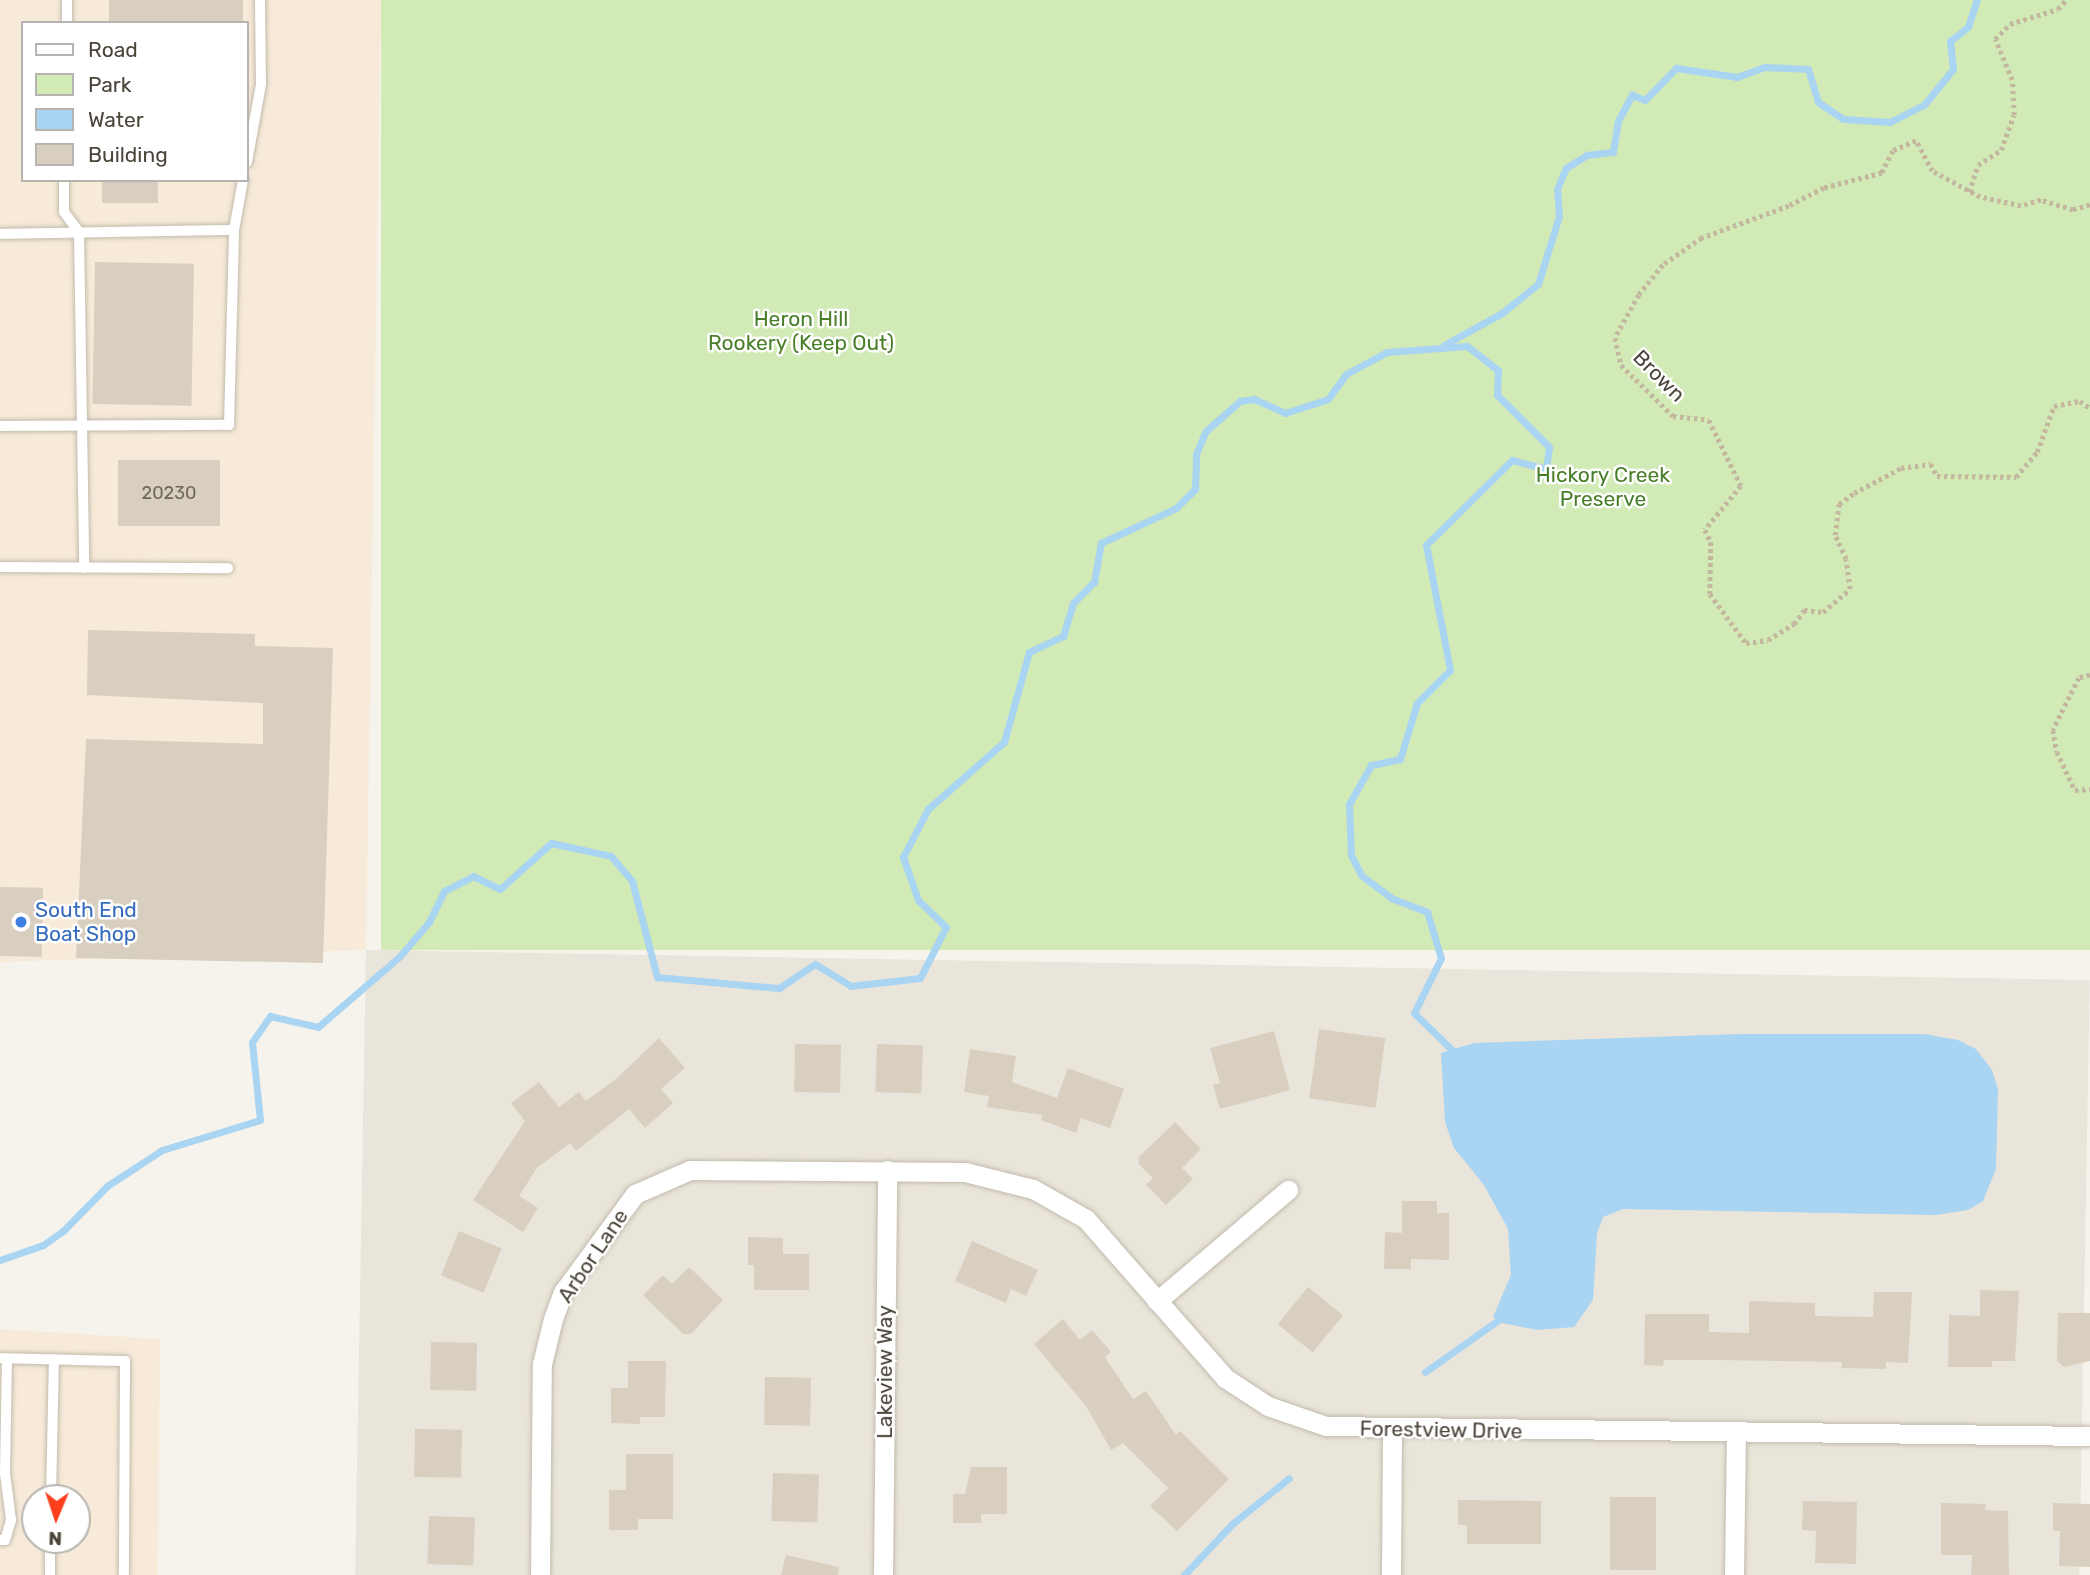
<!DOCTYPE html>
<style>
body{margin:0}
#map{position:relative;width:2090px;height:1575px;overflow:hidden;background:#f6f3ec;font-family:Rubik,sans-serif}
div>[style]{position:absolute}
.residential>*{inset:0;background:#eae5da;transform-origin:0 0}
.commercial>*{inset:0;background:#f7ead8}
.green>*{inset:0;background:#d2eab5;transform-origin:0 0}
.water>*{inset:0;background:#a9d4f2}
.stream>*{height:7px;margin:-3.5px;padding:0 3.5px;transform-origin:3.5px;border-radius:3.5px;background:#a9d4f2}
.building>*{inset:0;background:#d8cfc1;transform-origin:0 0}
.path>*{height:4.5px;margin-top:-2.25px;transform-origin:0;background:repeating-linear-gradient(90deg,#c4b79f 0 3.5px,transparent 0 7px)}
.roads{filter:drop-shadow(0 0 2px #c2bbae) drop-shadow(0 0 2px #c2bbae)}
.service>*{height:10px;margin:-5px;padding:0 5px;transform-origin:5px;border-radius:5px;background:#fff}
.minor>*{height:19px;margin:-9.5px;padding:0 9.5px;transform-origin:9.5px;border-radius:9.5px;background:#fff}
.dots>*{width:19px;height:19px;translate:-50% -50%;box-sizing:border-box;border:4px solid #fff;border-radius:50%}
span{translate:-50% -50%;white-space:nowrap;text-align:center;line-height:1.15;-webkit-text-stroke:5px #fff;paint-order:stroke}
.number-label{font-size:18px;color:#6e675b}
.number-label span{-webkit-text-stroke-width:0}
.park-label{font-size:21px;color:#4a7f2a}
.street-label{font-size:21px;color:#4b4439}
.shop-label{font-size:21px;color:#366cbe}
.left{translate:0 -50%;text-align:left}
.legend{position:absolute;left:21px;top:21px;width:228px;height:161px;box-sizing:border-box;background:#fff;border:2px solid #b7b4b0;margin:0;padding:9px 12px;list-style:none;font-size:21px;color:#4b4439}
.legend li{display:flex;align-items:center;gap:14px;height:35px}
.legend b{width:35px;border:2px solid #b7b4b0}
.north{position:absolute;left:21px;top:1484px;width:70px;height:70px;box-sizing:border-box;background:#fff;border:2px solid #b7b4b0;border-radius:50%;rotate:182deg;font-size:19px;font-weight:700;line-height:28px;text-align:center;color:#4b4439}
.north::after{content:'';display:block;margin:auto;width:24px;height:32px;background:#fc3f1d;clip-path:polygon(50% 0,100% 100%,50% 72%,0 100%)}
</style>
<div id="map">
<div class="residential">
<i style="left:366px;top:950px;width:1724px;height:625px;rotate:1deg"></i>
</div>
<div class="commercial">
<i style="clip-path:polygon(evenodd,0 0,381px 0,366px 950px,0 962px,0 0,23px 23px,247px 23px,247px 180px,23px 180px,23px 23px)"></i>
<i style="clip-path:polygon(evenodd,0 1329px,160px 1339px,158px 1575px,0 1575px,0 1329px,35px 1498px,77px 1498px,77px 1540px,35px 1540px,35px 1498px)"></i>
</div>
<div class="green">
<i style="left:381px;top:0;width:1709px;height:950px"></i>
</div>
<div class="water">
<i style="clip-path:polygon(1740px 1034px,1924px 1034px,1958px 1040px,1976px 1049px,1992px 1070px,1998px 1089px,1996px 1169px,1983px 1201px,1968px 1210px,1936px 1215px,1623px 1209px,1603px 1217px,1597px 1234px,1593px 1300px,1574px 1327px,1538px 1330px,1501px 1323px,1493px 1317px,1511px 1275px,1508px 1229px,1484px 1185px,1454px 1148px,1445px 1122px,1441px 1053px,1474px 1043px)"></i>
</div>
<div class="stream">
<i style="left:1444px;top:345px;width:66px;rotate:-28.9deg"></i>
<i style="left:1502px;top:313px;width:46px;rotate:-38.9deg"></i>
<i style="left:1538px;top:284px;width:71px;rotate:-72.8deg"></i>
<i style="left:1559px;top:216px;width:27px;rotate:-94deg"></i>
<i style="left:1557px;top:189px;width:23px;rotate:-67deg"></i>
<i style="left:1566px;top:168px;width:25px;rotate:-32deg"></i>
<i style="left:1587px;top:155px;width:26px;rotate:-7deg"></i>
<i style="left:1613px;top:152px;width:31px;rotate:-81deg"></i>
<i style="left:1618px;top:121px;width:30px;rotate:-62deg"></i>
<i style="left:1632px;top:95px;width:14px;rotate:21deg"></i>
<i style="left:1645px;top:100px;width:45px;rotate:-45.9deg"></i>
<i style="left:1676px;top:68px;width:62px;rotate:8.4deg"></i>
<i style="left:1737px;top:77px;width:30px;rotate:-20deg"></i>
<i style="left:1765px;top:67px;width:43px;rotate:2.7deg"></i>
<i style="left:1808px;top:69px;width:34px;rotate:73deg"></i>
<i style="left:1818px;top:102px;width:30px;rotate:34deg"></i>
<i style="left:1843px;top:119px;width:47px;rotate:3.7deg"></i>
<i style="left:1890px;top:122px;width:38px;rotate:-27deg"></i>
<i style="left:1924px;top:105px;width:46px;rotate:-51.1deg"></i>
<i style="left:1953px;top:69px;width:28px;rotate:-96deg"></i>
<i style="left:1950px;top:41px;width:23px;rotate:-38deg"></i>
<i style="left:1968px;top:27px;width:28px;rotate:-72deg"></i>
<i style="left:0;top:1260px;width:46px;rotate:-19.2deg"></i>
<i style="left:43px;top:1245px;width:24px;rotate:-35deg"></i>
<i style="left:63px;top:1231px;width:63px;rotate:-45.6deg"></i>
<i style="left:107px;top:1186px;width:66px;rotate:-33.2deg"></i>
<i style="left:162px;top:1150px;width:102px;rotate:-17deg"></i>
<i style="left:260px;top:1120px;width:78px;rotate:-95.9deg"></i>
<i style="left:252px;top:1042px;width:32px;rotate:-55deg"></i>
<i style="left:270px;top:1016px;width:49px;rotate:12.9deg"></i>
<i style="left:318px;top:1027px;width:108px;rotate:-40.9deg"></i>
<i style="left:400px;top:956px;width:45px;rotate:-49.5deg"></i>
<i style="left:429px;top:922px;width:34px;rotate:-64deg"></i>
<i style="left:444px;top:891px;width:33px;rotate:-27deg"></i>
<i style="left:473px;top:876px;width:30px;rotate:26deg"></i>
<i style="left:500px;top:889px;width:69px;rotate:-42deg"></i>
<i style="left:551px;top:843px;width:61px;rotate:12.2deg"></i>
<i style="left:611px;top:856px;width:33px;rotate:50deg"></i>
<i style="left:632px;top:881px;width:99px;rotate:75.4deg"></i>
<i style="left:657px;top:977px;width:122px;rotate:5.2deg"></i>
<i style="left:779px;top:988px;width:43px;rotate:-33.7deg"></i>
<i style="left:815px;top:964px;width:42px;rotate:31.4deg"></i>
<i style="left:851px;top:986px;width:69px;rotate:-6.6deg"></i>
<i style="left:920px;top:978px;width:57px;rotate:-63deg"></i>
<i style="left:946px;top:927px;width:39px;rotate:-136deg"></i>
<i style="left:918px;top:900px;width:46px;rotate:-109.2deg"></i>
<i style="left:903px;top:857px;width:54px;rotate:-62.5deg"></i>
<i style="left:928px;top:809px;width:101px;rotate:-41.4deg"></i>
<i style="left:1004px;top:742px;width:93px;rotate:-74.5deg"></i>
<i style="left:1029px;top:652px;width:38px;rotate:-25deg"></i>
<i style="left:1063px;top:636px;width:34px;rotate:-73deg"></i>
<i style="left:1073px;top:603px;width:30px;rotate:-45deg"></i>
<i style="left:1094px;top:582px;width:40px;rotate:-80deg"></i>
<i style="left:1101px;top:543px;width:83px;rotate:-25deg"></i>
<i style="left:1176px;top:508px;width:27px;rotate:-45deg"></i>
<i style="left:1195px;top:489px;width:35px;rotate:-88deg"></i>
<i style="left:1196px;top:454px;width:25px;rotate:-67deg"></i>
<i style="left:1206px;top:431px;width:45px;rotate:-41.4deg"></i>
<i style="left:1240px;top:401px;width:14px;rotate:-8deg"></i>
<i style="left:1254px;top:399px;width:34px;rotate:24deg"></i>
<i style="left:1285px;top:413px;width:45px;rotate:-18deg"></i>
<i style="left:1328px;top:399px;width:31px;rotate:-54deg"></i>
<i style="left:1346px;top:374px;width:47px;rotate:-28.2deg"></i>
<i style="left:1387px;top:352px;width:80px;rotate:-4.3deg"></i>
<i style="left:1467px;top:346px;width:39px;rotate:38deg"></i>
<i style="left:1498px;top:370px;width:25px;rotate:92deg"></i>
<i style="left:1497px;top:395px;width:74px;rotate:45deg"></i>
<i style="left:1549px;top:447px;width:22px;rotate:98deg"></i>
<i style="left:1546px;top:469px;width:35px;rotate:-165deg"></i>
<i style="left:1512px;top:460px;width:121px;rotate:135.3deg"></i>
<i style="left:1426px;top:545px;width:127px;rotate:79.1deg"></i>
<i style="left:1450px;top:670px;width:47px;rotate:135deg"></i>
<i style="left:1417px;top:703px;width:59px;rotate:106.9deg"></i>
<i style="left:1400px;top:759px;width:30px;rotate:168deg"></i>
<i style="left:1371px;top:765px;width:45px;rotate:119.4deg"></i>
<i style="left:1349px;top:804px;width:51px;rotate:87.8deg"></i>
<i style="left:1351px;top:855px;width:22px;rotate:63deg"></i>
<i style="left:1361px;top:875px;width:38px;rotate:37deg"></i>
<i style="left:1391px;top:898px;width:39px;rotate:21deg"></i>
<i style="left:1427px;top:912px;width:48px;rotate:73.1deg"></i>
<i style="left:1441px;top:958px;width:61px;rotate:116.1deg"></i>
<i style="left:1414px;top:1013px;width:56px;rotate:44.3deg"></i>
<i style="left:1425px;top:1372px;width:97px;rotate:-35.3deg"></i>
<i style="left:1184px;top:1575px;width:70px;rotate:-46.7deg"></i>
<i style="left:1232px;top:1524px;width:73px;rotate:-38.9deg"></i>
</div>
<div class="building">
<i style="left:109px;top:0;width:134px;height:23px"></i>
<i style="left:102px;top:180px;width:56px;height:23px"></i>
<i style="left:95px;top:262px;width:99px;height:142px;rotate:1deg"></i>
<i style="left:118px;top:460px;width:102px;height:66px"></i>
<i style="clip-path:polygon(88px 630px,255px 634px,255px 646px,333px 648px,323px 963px,76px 958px,86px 739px,263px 744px,263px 703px,87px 695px)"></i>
<i style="left:0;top:887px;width:43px;height:69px;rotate:1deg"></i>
<i style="left:1319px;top:1029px;width:67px;height:70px;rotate:8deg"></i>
<i style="clip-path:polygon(1274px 1031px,1290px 1090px,1220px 1109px,1213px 1085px,1220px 1083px,1210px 1048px)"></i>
<i style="clip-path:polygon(659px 1038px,685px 1068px,661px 1089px,673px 1103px,645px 1128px,629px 1109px,576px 1151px,570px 1143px,537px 1168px,519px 1196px,538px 1208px,523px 1232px,473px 1200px,525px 1121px,511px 1103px,539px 1082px,559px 1107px,579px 1092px,586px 1101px,616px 1079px)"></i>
<i style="left:795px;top:1044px;width:46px;height:48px;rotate:1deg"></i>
<i style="left:877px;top:1044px;width:46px;height:48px;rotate:2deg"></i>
<i style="clip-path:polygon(970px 1049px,1016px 1056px,1012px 1082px,1057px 1098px,1068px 1068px,1124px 1089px,1110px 1128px,1081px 1118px,1076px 1133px,1041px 1120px,1043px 1115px,987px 1107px,989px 1096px,964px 1092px)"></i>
<i style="clip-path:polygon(1175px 1122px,1201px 1149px,1182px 1168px,1193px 1179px,1166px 1205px,1146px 1185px,1153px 1178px,1139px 1164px,1139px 1157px)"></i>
<i style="clip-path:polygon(1402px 1201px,1437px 1201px,1437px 1213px,1449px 1213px,1449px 1260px,1411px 1259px,1411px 1269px,1384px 1269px,1385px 1232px,1402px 1233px)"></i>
<i style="left:459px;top:1231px;width:46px;height:48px;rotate:22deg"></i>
<i style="clip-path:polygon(748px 1237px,783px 1238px,783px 1254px,809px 1254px,809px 1290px,754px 1290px,754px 1265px,748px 1265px)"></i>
<i style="clip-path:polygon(972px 1241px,1038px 1270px,1026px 1296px,1011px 1289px,1006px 1303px,955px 1281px)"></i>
<i style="clip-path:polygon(689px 1267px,723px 1300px,691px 1334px,683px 1334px,643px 1295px,663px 1275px,672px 1284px)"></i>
<i style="left:1308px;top:1287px;width:45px;height:48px;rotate:39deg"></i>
<i style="clip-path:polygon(1980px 1290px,2019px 1291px,2015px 1361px,1992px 1361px,1992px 1367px,1948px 1367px,1949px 1315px,1980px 1316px)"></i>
<i style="clip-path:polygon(1874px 1292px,1912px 1292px,1908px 1363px,1886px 1362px,1886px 1369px,1841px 1368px,1842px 1362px,1715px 1360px,1664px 1360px,1663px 1366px,1644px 1365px,1645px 1314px,1709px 1314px,1709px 1332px,1749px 1333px,1749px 1301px,1815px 1303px,1815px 1316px,1873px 1317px)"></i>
<i style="clip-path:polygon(2058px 1313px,2090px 1313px,2090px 1361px,2064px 1367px,2057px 1361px)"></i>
<i style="clip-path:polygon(1063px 1319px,1080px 1340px,1092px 1330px,1111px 1352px,1105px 1357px,1133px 1399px,1146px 1391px,1176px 1435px,1180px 1431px,1229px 1479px,1177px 1531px,1150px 1506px,1168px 1488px,1123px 1443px,1111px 1450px,1086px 1406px,1034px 1344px)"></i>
<i style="left:431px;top:1342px;width:46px;height:48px;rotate:1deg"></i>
<i style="clip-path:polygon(628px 1361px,666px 1361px,665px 1417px,640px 1417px,640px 1424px,611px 1423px,611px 1388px,628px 1388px)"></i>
<i style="left:765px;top:1377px;width:46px;height:48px;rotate:1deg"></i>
<i style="left:415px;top:1429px;width:47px;height:48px;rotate:1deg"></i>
<i style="clip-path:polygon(626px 1454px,673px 1454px,673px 1519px,638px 1519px,638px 1530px,609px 1530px,609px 1490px,626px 1490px)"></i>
<i style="clip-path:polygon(971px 1467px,1007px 1467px,1007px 1514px,981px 1514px,981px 1523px,953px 1523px,953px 1494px,965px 1494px)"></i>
<i style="left:773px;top:1473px;width:46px;height:48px;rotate:2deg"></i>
<i style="left:1610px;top:1497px;width:46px;height:73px"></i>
<i style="clip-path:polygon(1458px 1500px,1541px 1501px,1541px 1544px,1467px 1544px,1467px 1525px,1458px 1525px)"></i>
<i style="clip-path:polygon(1803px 1501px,1857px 1502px,1856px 1564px,1815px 1563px,1816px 1531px,1802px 1530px)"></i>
<i style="clip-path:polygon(1941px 1503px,1986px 1504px,1985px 1510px,2008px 1511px,2009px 1575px,1971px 1575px,1972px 1555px,1941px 1555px)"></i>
<i style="clip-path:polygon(2053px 1503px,2090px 1504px,2090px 1567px,2059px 1566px,2060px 1531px,2053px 1531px)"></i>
<i style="left:429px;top:1516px;width:46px;height:48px;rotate:2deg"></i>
<i style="clip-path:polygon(786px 1555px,839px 1567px,838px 1575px,781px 1575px)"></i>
</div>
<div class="path">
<i style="left:1969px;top:192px;width:28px;rotate:-72deg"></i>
<i style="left:1978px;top:165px;width:27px;rotate:-33deg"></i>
<i style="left:2001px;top:150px;width:37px;rotate:-70deg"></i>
<i style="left:2014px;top:115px;width:35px;rotate:-93deg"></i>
<i style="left:2012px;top:80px;width:44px;rotate:-112.5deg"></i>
<i style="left:1995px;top:39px;width:21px;rotate:-45deg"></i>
<i style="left:2010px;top:24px;width:50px;rotate:-17.4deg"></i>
<i style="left:2058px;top:9px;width:12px;rotate:-48deg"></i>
<i style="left:2090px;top:205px;width:18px;rotate:164deg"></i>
<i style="left:2073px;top:210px;width:34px;rotate:-163deg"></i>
<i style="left:2041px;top:200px;width:21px;rotate:163deg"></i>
<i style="left:2021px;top:206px;width:42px;rotate:-167.6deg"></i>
<i style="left:1980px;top:197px;width:55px;rotate:-151.6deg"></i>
<i style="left:1932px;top:171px;width:34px;rotate:-118deg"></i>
<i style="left:1916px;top:141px;width:25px;rotate:157deg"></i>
<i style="left:1893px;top:151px;width:25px;rotate:117deg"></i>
<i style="left:1882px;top:173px;width:60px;rotate:165.5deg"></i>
<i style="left:1824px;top:188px;width:39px;rotate:153deg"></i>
<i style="left:1789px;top:206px;width:93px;rotate:159.8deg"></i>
<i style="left:1702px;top:238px;width:47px;rotate:145.3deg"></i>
<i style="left:1663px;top:265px;width:38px;rotate:129deg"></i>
<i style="left:1639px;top:295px;width:49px;rotate:119.2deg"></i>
<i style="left:1615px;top:338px;width:28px;rotate:77deg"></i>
<i style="left:1621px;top:365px;width:73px;rotate:44.4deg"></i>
<i style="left:1673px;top:416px;width:36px;rotate:6deg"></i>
<i style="left:1709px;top:420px;width:73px;rotate:64.1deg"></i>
<i style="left:1741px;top:486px;width:57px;rotate:129.3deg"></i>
<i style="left:1705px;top:530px;width:13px;rotate:63deg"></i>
<i style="left:1711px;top:542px;width:52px;rotate:91.1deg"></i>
<i style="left:1710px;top:594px;width:61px;rotate:53.7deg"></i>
<i style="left:1746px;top:643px;width:22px;rotate:-8deg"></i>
<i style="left:1768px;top:640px;width:31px;rotate:-32deg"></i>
<i style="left:1794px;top:624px;width:17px;rotate:-54deg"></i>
<i style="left:1804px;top:610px;width:19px;rotate:6deg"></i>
<i style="left:1823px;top:612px;width:35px;rotate:-40deg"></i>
<i style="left:1850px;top:589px;width:30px;rotate:-98deg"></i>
<i style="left:1846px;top:559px;width:26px;rotate:-115deg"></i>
<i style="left:1835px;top:535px;width:31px;rotate:-83deg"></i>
<i style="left:1839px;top:504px;width:19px;rotate:-36deg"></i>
<i style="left:1854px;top:493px;width:53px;rotate:-28deg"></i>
<i style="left:1901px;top:468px;width:30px;rotate:-8deg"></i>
<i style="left:1931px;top:464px;width:13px;rotate:63deg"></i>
<i style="left:1937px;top:476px;width:79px;rotate:0.7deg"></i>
<i style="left:2016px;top:477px;width:33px;rotate:-50deg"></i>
<i style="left:2037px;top:452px;width:49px;rotate:-69.7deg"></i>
<i style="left:2054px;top:406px;width:26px;rotate:-11deg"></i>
<i style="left:2080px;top:401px;width:12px;rotate:35deg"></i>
<i style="left:2090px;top:675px;width:11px;rotate:165deg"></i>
<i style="left:2079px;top:678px;width:58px;rotate:116.6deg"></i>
<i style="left:2053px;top:730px;width:22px;rotate:80deg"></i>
<i style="left:2057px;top:752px;width:42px;rotate:64.7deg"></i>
<i style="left:2075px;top:790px;width:15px;rotate:-4deg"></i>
</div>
<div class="roads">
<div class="service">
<i style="left:67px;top:23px;width:23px;rotate:-90deg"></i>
<i style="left:247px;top:162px;width:79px;rotate:-79.8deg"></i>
<i style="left:261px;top:84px;width:84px;rotate:-90.7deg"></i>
<i style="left:64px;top:180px;width:32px;rotate:90deg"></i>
<i style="left:64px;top:212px;width:25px;rotate:53deg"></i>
<i style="left:79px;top:232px;width:336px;rotate:89.1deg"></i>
<i style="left:0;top:234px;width:234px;rotate:-1deg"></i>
<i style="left:0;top:426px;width:229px;rotate:-0.3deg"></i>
<i style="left:229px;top:425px;width:195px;rotate:-88.5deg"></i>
<i style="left:234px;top:230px;width:51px;rotate:-79.8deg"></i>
<i style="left:0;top:567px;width:228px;rotate:0.3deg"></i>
<i style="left:0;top:1358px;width:125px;rotate:1.4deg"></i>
<i style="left:125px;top:1361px;width:214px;rotate:90.3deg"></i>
<i style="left:51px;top:1498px;width:139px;rotate:-88.8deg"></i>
<i style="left:0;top:1540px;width:5px"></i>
<i style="left:5px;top:1540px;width:21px;rotate:-73deg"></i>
<i style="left:11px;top:1520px;width:47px;rotate:-97.3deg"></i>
<i style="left:5px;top:1473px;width:114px;rotate:-89deg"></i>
<i style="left:50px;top:1575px;width:35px;rotate:-90deg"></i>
</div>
<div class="minor">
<i style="left:1157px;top:1301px;width:172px;rotate:-40.3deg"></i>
<i style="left:540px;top:1575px;width:211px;rotate:-89.5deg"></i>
<i style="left:542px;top:1364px;width:46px;rotate:-76.3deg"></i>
<i style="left:553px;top:1319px;width:29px;rotate:-70deg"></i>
<i style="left:563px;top:1292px;width:122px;rotate:-53.7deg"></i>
<i style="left:635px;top:1194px;width:60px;rotate:-23.6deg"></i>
<i style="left:690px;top:1170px;width:275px;rotate:0.4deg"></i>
<i style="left:965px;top:1172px;width:70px;rotate:14deg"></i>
<i style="left:1033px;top:1189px;width:61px;rotate:29.5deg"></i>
<i style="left:1086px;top:1219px;width:211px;rotate:48.8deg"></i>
<i style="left:1225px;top:1378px;width:51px;rotate:33.1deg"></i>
<i style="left:1268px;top:1406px;width:61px;rotate:19deg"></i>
<i style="left:1326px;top:1426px;width:764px;rotate:0.75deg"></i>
<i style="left:883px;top:1575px;width:405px;rotate:-89.4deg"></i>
<i style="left:1391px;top:1575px;width:145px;rotate:-89.6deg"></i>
<i style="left:1734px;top:1575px;width:141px;rotate:-89.2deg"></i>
</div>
</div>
<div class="dots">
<i style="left:21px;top:922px;background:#3f7fe0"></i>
</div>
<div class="number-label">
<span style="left:169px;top:493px">20230</span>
</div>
<div class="park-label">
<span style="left:801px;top:331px">Heron Hill<br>Rookery (Keep Out)</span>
<span style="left:1603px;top:487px">Hickory Creek<br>Preserve</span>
</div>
<div class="street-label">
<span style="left:1659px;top:376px;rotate:45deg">Brown</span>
<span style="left:593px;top:1256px;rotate:-56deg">Arbor Lane</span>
<span style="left:885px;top:1372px;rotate:-90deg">Lakeview Way</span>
<span style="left:1441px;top:1430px;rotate:1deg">Forestview Drive</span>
</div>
<div class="shop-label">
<span class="left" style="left:35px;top:922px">South End<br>Boat Shop</span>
</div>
<ul class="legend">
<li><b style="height:9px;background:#fff"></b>Road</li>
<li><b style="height:19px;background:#d2eab5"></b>Park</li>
<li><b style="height:19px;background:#a9d4f2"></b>Water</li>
<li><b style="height:19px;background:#d8cfc1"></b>Building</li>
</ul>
<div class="north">N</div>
</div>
